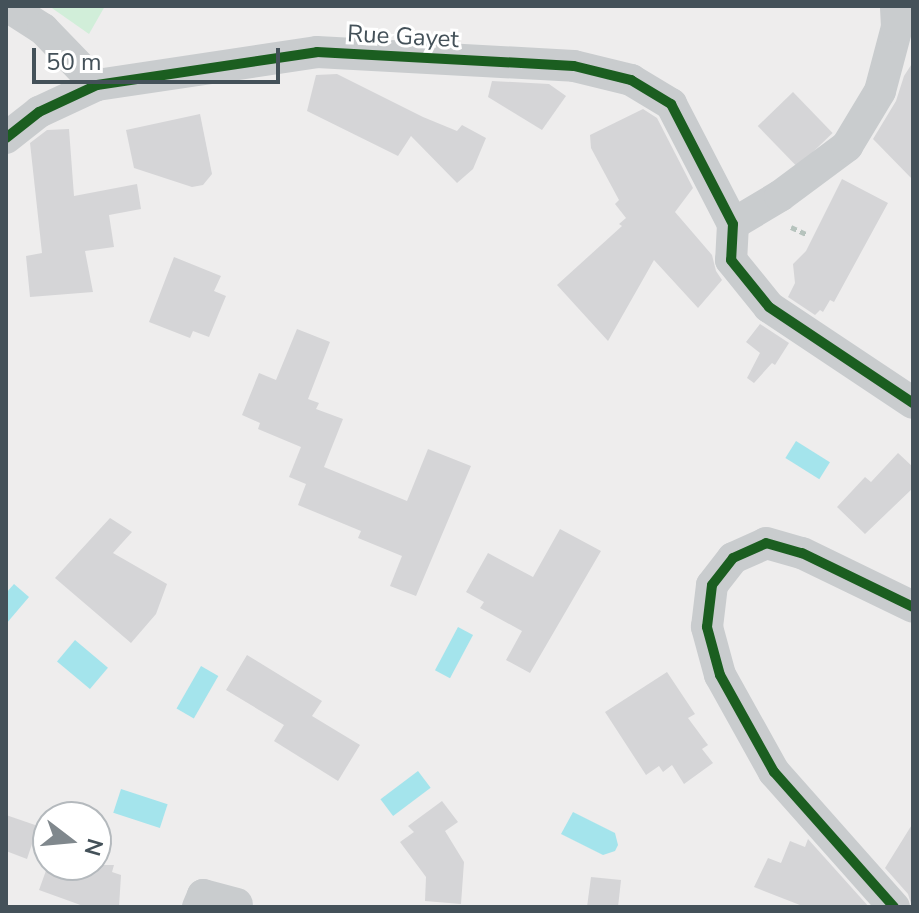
<!DOCTYPE html>
<style>
body{margin:0}
#map{position:relative;width:919px;height:913px;overflow:hidden;background:#eeeded;font-family:"Nunito Sans",sans-serif}
div>[style]{position:absolute}
.green>*{inset:0;background:#d1eed9}
.water>*{inset:0;background:#a4e4ec;transform-origin:0 0}
.building>*{inset:0;background:#d5d5d7;transform-origin:0 0}
.path>*{height:5px;margin-top:-2.5px;transform-origin:0;background:repeating-linear-gradient(90deg,#b6c3bd 0 6px,transparent 0 10px)}
.minor>*{height:32px;margin:-16px;padding:0 16px;transform-origin:16px;border-radius:16px;background:#c9ccce}
.cycleway>*{height:10px;margin:-5px;padding:0 5px;transform-origin:5px;border-radius:5px;background:#1b5e20}
span{translate:-50% -50%;white-space:nowrap;text-align:center;line-height:1.15;-webkit-text-stroke:6px #fff;paint-order:stroke}
.street-label{font-size:24px;color:#445159}
.frame{position:absolute;inset:0;border:8px solid #445159;pointer-events:none}
.north{position:absolute;left:32px;top:801px;width:80px;height:80px;box-sizing:border-box;background:#fff;border:2px solid #b4b9bd;border-radius:50%;rotate:106deg;font-size:22px;font-weight:700;line-height:32px;text-align:center;color:#445159}
.north::after{content:'';display:block;margin:auto;width:28px;height:36px;background:#80888d;clip-path:polygon(50% 0,100% 100%,50% 72%,0 100%)}
.scale{position:absolute;left:32px;top:48px;width:248px;height:36px;box-sizing:border-box;border:4px solid #445159;border-top:0;padding-left:10px;font-size:24px;line-height:28px;white-space:nowrap;color:#445159;-webkit-text-stroke:6px #fff;paint-order:stroke}
</style>
<div id="map">
<div class="green">
<i style="clip-path:polygon(49px 6px,105px 6px,89px 34px)"></i>
</div>
<div class="water">
<i style="left:796px;top:441px;width:40px;height:20px;rotate:32deg"></i>
<i style="clip-path:polygon(14px 584px,29px 597px,6px 624px,6px 593px)"></i>
<i style="left:458px;top:627px;width:17px;height:49px;rotate:28deg"></i>
<i style="left:75px;top:640px;width:43px;height:28px;rotate:40deg"></i>
<i style="left:201px;top:666px;width:20px;height:49px;rotate:30deg"></i>
<i style="left:418px;top:771px;width:21px;height:47px;rotate:53deg"></i>
<i style="left:121px;top:789px;width:49px;height:25px;rotate:18deg"></i>
<i style="clip-path:polygon(573px 812px,615px 833px,618px 845px,615px 851px,603px 855px,561px 834px)"></i>
</div>
<div class="building">
<i style="clip-path:polygon(913px 62px,913px 180px,873px 139px,896px 101px,904px 76px)"></i>
<i style="clip-path:polygon(337px 74px,423px 117px,457px 131px,462px 125px,486px 138px,473px 169px,457px 183px,411px 136px,398px 156px,307px 111px,316px 75px)"></i>
<i style="clip-path:polygon(492px 81px,549px 84px,566px 96px,542px 130px,488px 97px)"></i>
<i style="left:793px;top:92px;width:57px;height:49px;rotate:46deg"></i>
<i style="clip-path:polygon(643px 109px,657px 118px,693px 188px,675px 212px,712px 255px,716px 271px,722px 280px,698px 308px,654px 260px,608px 341px,557px 285px,622px 226px,619px 224px,626px 218px,615px 204px,619px 200px,591px 148px,590px 135px)"></i>
<i style="clip-path:polygon(200px 114px,212px 174px,203px 185px,192px 187px,134px 168px,126px 130px)"></i>
<i style="clip-path:polygon(69px 129px,74px 196px,137px 184px,141px 209px,109px 215px,114px 247px,85px 251px,93px 292px,30px 297px,26px 256px,42px 253px,30px 143px,47px 130px)"></i>
<i style="clip-path:polygon(842px 179px,888px 203px,834px 302px,830px 300px,823px 312px,820px 310px,815px 315px,788px 297px,795px 283px,793px 264px,806px 251px)"></i>
<i style="clip-path:polygon(174px 257px,221px 276px,214px 291px,226px 296px,209px 337px,193px 331px,190px 338px,149px 322px)"></i>
<i style="clip-path:polygon(760px 324px,789px 343px,775px 365px,772px 363px,754px 383px,747px 378px,760px 353px,746px 342px)"></i>
<i style="clip-path:polygon(297px 329px,330px 342px,308px 399px,319px 403px,316px 409px,343px 419px,324px 467px,407px 501px,428px 449px,471px 466px,416px 596px,390px 586px,402px 556px,358px 538px,361px 531px,298px 505px,306px 484px,289px 477px,301px 447px,258px 429px,260px 423px,242px 415px,259px 373px,276px 380px)"></i>
<i style="clip-path:polygon(898px 453px,913px 467px,913px 488px,865px 534px,837px 507px,865px 477px,871px 482px)"></i>
<i style="clip-path:polygon(110px 518px,132px 532px,113px 553px,167px 584px,156px 614px,131px 643px,55px 578px)"></i>
<i style="clip-path:polygon(560px 529px,601px 551px,530px 673px,506px 660px,522px 631px,480px 608px,484px 602px,466px 592px,488px 553px,533px 577px)"></i>
<i style="clip-path:polygon(247px 655px,322px 701px,312px 716px,360px 745px,338px 781px,274px 741px,284px 725px,226px 690px)"></i>
<i style="clip-path:polygon(667px 672px,695px 714px,688px 718px,708px 745px,702px 749px,713px 763px,684px 784px,672px 765px,663px 772px,659px 766px,646px 775px,605px 712px)"></i>
<i style="clip-path:polygon(442px 801px,458px 822px,445px 831px,464px 862px,461px 904px,425px 901px,426px 877px,400px 842px,414px 832px,408px 826px)"></i>
<i style="clip-path:polygon(6px 815px,38px 826px,27px 859px,6px 851px)"></i>
<i style="clip-path:polygon(913px 823px,913px 907px,912px 907px,908px 894px,885px 868px)"></i>
<i style="clip-path:polygon(808px 839px,869px 907px,805px 907px,754px 887px,768px 858px,781px 863px,790px 841px,805px 847px)"></i>
<i style="clip-path:polygon(48px 865px,114px 865px,112px 872px,121px 875px,119px 907px,86px 907px,39px 890px)"></i>
<i style="clip-path:polygon(591px 877px,621px 880px,618px 907px,587px 907px)"></i>
</div>
<div class="path">
<i style="left:791px;top:227px;width:19px;rotate:25deg"></i>
</div>
<div class="minor">
<i style="left:7px;top:6px;width:43px;rotate:32.6deg"></i>
<i style="left:43px;top:29px;width:78px;rotate:46deg"></i>
<i style="left:6px;top:138px;width:42px;rotate:-38.2deg"></i>
<i style="left:39px;top:112px;width:64px;rotate:-25deg"></i>
<i style="left:97px;top:85px;width:222px;rotate:-8.5deg"></i>
<i style="left:317px;top:52px;width:257px;rotate:3.1deg"></i>
<i style="left:574px;top:66px;width:59px;rotate:13.8deg"></i>
<i style="left:631px;top:80px;width:47px;rotate:31deg"></i>
<i style="left:671px;top:104px;width:135px;rotate:62.7deg"></i>
<i style="left:733px;top:224px;width:36px;rotate:93deg"></i>
<i style="left:731px;top:260px;width:60px;rotate:51deg"></i>
<i style="left:769px;top:307px;width:173px;rotate:33.7deg"></i>
<i style="left:733px;top:224px;width:55px;rotate:-30.8deg"></i>
<i style="left:780px;top:196px;width:84px;rotate:-36.7deg"></i>
<i style="left:847px;top:146px;width:64px;rotate:-59deg"></i>
<i style="left:880px;top:91px;width:66px;rotate:-75.1deg"></i>
<i style="left:897px;top:27px;width:21px;rotate:-93deg"></i>
<i style="left:198px;top:907px;width:13px;rotate:-67deg"></i>
<i style="left:203px;top:895px;width:35px;rotate:15deg"></i>
<i style="left:894px;top:907px;width:181px;rotate:-131.6deg"></i>
<i style="left:774px;top:772px;width:111px;rotate:-119.1deg"></i>
<i style="left:720px;top:675px;width:50px;rotate:-105.2deg"></i>
<i style="left:707px;top:627px;width:42px;rotate:-83.2deg"></i>
<i style="left:712px;top:585px;width:34px;rotate:-52deg"></i>
<i style="left:733px;top:558px;width:36px;rotate:-24deg"></i>
<i style="left:766px;top:543px;width:37px;rotate:16deg"></i>
<i style="left:802px;top:553px;width:123px;rotate:25.9deg"></i>
</div>
<div class="cycleway">
<i style="left:6px;top:138px;width:42px;rotate:-38.2deg"></i>
<i style="left:39px;top:112px;width:64px;rotate:-25deg"></i>
<i style="left:97px;top:85px;width:222px;rotate:-8.5deg"></i>
<i style="left:317px;top:52px;width:257px;rotate:3.1deg"></i>
<i style="left:574px;top:66px;width:59px;rotate:13.8deg"></i>
<i style="left:631px;top:80px;width:47px;rotate:31deg"></i>
<i style="left:671px;top:104px;width:135px;rotate:62.7deg"></i>
<i style="left:733px;top:224px;width:36px;rotate:93deg"></i>
<i style="left:731px;top:260px;width:60px;rotate:51deg"></i>
<i style="left:769px;top:307px;width:173px;rotate:33.7deg"></i>
<i style="left:894px;top:907px;width:181px;rotate:-131.6deg"></i>
<i style="left:774px;top:772px;width:111px;rotate:-119.1deg"></i>
<i style="left:720px;top:675px;width:50px;rotate:-105.2deg"></i>
<i style="left:707px;top:627px;width:42px;rotate:-83.2deg"></i>
<i style="left:712px;top:585px;width:34px;rotate:-52deg"></i>
<i style="left:733px;top:558px;width:36px;rotate:-24deg"></i>
<i style="left:766px;top:543px;width:37px;rotate:16deg"></i>
<i style="left:802px;top:553px;width:123px;rotate:25.9deg"></i>
</div>
<div class="street-label">
<span style="left:403px;top:37px;rotate:3deg">Rue Gayet</span>
</div>
<div class="frame"></div>
<div class="north">N</div>
<div class="scale">50 m</div>
</div>
